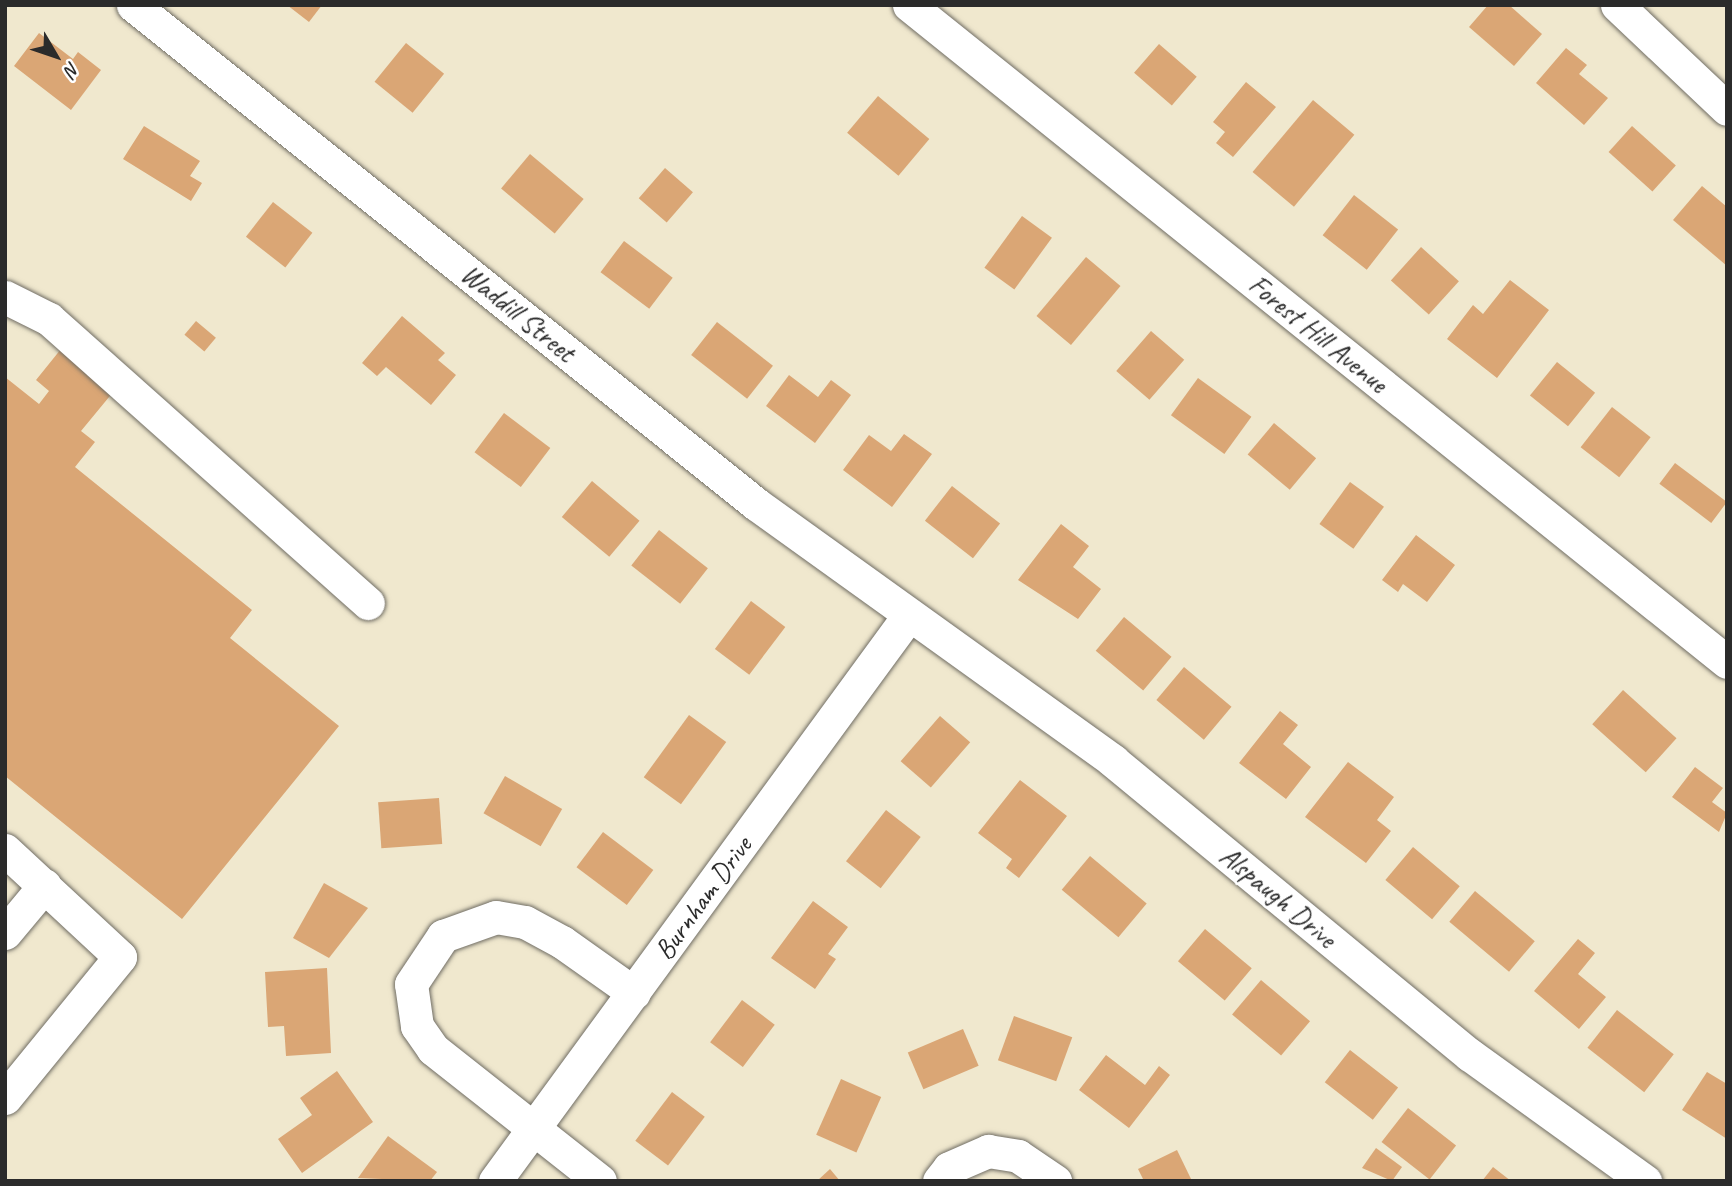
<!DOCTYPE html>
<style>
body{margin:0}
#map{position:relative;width:1732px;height:1186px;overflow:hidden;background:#f0e8ce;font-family:Caveat,sans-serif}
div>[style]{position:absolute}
.building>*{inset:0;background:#daa675;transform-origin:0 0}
.roads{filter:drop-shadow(0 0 2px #706d64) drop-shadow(0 0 2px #706d64)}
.minor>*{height:33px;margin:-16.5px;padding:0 16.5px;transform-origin:16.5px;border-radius:16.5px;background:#fff}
span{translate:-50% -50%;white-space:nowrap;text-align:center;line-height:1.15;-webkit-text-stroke:5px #fff;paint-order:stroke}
.street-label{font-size:28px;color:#2b2b2b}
.frame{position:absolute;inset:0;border:7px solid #2b2b2b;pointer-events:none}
.north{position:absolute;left:21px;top:21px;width:70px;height:70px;-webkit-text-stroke:5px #fff;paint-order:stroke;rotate:129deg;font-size:19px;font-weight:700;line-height:28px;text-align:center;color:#2b2b2b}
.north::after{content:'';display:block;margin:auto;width:24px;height:32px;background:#2b2b2b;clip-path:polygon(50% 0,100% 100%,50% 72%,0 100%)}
</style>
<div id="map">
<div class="building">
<i style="clip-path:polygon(287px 5px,322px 5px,309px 22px)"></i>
<i style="clip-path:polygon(1488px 5px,1509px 5px,1542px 34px,1514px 66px,1469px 27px)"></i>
<i style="clip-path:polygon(39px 33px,73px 59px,78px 52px,101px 70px,71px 110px,14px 66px)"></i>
<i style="left:406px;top:43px;width:49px;height:50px;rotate:39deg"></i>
<i style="left:1159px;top:44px;width:50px;height:38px;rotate:41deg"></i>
<i style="clip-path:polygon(1566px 48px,1587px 65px,1579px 74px,1608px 98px,1584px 125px,1536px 83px)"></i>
<i style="clip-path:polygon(1246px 82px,1276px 107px,1233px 157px,1216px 143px,1225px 132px,1213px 122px)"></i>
<i style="left:878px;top:96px;width:67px;height:48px;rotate:40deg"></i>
<i style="left:1313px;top:100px;width:54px;height:94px;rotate:40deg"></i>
<i style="clip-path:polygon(144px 126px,200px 161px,190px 176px,202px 183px,191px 201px,123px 159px)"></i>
<i style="left:1632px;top:126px;width:59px;height:35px;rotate:42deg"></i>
<i style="left:530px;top:154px;width:70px;height:45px;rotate:40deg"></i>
<i style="left:665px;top:168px;width:37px;height:40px;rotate:41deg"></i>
<i style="clip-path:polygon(1702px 186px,1727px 207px,1727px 266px,1673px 220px)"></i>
<i style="left:1354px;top:195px;width:56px;height:51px;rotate:38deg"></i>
<i style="left:273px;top:202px;width:50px;height:44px;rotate:38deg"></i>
<i style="left:1022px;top:216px;width:37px;height:64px;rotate:36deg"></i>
<i style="left:624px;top:241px;width:61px;height:39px;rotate:37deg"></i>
<i style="left:1421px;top:247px;width:51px;height:45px;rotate:42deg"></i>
<i style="left:1086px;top:257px;width:45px;height:77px;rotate:40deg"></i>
<i style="clip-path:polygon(1510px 280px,1549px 310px,1497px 378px,1447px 339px,1473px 305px,1483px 314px)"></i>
<i style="clip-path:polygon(402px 316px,445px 353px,438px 360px,456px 375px,431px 405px,386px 367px,377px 376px,362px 363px)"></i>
<i style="left:196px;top:321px;width:26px;height:18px;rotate:40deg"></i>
<i style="left:717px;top:322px;width:71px;height:42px;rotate:38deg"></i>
<i style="left:1151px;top:331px;width:44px;height:53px;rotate:41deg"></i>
<i style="clip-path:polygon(61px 349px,114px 391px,81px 431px,95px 442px,75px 467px,252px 610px,230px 638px,339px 726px,182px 919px,5px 776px,5px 377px,39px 404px,49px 391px,36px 380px)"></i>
<i style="left:1557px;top:362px;width:49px;height:43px;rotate:39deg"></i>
<i style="clip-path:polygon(789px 375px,818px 397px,831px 380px,851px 395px,815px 443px,766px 406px)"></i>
<i style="left:1198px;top:378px;width:66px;height:46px;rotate:36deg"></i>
<i style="left:1612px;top:407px;width:49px;height:51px;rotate:38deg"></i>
<i style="left:504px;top:413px;width:58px;height:49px;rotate:37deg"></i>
<i style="left:1274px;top:423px;width:55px;height:41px;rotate:40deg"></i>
<i style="clip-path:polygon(904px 434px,932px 454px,892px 507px,843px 470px,869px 435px,891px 451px)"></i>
<i style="left:1675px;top:463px;width:65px;height:26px;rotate:37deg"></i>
<i style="left:592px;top:481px;width:62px;height:47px;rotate:40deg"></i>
<i style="left:1350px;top:482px;width:42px;height:52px;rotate:36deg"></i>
<i style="left:952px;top:486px;width:61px;height:44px;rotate:38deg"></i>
<i style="clip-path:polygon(1061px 524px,1089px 546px,1073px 567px,1101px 589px,1078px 619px,1018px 580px)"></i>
<i style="left:659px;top:530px;width:62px;height:45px;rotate:38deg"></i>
<i style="clip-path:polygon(1416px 535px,1455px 565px,1427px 602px,1403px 584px,1398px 592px,1382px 580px)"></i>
<i style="left:751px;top:601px;width:43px;height:60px;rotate:37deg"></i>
<i style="left:1124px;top:617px;width:62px;height:44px;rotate:40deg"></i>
<i style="left:1184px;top:667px;width:62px;height:43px;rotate:40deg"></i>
<i style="left:1623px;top:690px;width:72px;height:46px;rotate:42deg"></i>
<i style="clip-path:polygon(1280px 711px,1298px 725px,1283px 744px,1311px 767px,1286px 799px,1239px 763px)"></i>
<i style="left:689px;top:715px;width:46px;height:77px;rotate:36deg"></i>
<i style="left:940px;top:716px;width:40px;height:60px;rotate:41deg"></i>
<i style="clip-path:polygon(1348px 762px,1394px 797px,1377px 820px,1391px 831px,1366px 863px,1305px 817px)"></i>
<i style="clip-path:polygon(1695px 767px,1723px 788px,1712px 802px,1727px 813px,1719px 832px,1672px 797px)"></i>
<i style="left:505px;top:776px;width:66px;height:43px;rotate:30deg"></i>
<i style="clip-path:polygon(1020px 780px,1067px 816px,1019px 878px,1006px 868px,1012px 859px,978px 833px)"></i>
<i style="left:439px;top:798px;width:46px;height:61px;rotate:86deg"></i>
<i style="left:886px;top:810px;width:44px;height:65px;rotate:38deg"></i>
<i style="left:603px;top:832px;width:63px;height:44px;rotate:37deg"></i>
<i style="left:1413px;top:847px;width:61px;height:43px;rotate:40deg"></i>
<i style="left:1090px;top:856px;width:74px;height:44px;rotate:40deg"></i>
<i style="clip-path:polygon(324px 883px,368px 908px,329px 958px,293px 938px)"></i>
<i style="left:1475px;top:891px;width:78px;height:40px;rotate:40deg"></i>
<i style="clip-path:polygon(813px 901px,848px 927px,828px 954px,836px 959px,815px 989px,771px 958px)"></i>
<i style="left:1205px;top:929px;width:61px;height:42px;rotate:40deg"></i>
<i style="clip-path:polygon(1578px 939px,1595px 953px,1578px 974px,1606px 997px,1579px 1029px,1534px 991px)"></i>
<i style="clip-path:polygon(327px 968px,331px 1053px,286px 1056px,284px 1026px,268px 1027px,265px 972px)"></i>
<i style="left:1261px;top:980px;width:64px;height:45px;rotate:40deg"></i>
<i style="left:742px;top:1000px;width:41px;height:53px;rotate:37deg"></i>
<i style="left:1617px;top:1010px;width:72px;height:48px;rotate:38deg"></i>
<i style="left:1014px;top:1016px;width:62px;height:47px;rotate:20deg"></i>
<i style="left:963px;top:1029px;width:40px;height:60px;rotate:67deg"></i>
<i style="left:1350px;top:1050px;width:61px;height:41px;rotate:38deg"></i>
<i style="clip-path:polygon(1106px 1055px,1145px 1085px,1159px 1066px,1170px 1075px,1129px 1128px,1079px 1090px)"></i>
<i style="clip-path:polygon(337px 1071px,373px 1122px,302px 1173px,278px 1139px,312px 1115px,300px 1098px)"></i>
<i style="clip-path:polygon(1707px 1072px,1727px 1084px,1727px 1139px,1682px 1110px)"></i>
<i style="left:841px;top:1079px;width:44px;height:61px;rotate:24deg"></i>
<i style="left:672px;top:1092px;width:41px;height:61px;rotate:37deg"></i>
<i style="left:1408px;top:1108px;width:61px;height:43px;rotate:38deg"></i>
<i style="clip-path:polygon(388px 1136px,437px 1172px,430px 1181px,358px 1178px)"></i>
<i style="clip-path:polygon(1376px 1148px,1402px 1167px,1392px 1181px,1362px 1168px)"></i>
<i style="clip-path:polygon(1177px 1150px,1192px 1181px,1144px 1181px,1138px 1169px)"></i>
<i style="clip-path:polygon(1493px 1167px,1511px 1181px,1482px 1181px)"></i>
<i style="clip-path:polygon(830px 1169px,840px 1181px,817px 1181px)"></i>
</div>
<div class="roads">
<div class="minor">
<i style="left:133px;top:5px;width:798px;rotate:38.69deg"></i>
<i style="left:756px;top:504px;width:440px;rotate:35.7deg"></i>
<i style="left:1113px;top:761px;width:462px;rotate:39.5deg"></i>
<i style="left:1470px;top:1055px;width:216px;rotate:35.8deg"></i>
<i style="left:909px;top:5px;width:1049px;rotate:38.77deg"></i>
<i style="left:1617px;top:5px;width:151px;rotate:43.4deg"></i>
<i style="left:5px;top:297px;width:49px;rotate:26.6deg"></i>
<i style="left:49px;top:319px;width:427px;rotate:41.7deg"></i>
<i style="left:5px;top:850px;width:157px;rotate:42.9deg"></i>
<i style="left:120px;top:957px;width:182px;rotate:129.2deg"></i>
<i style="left:5px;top:933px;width:62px;rotate:-50.2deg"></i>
<i style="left:495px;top:1181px;width:701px;rotate:-53.82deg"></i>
<i style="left:600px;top:1181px;width:213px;rotate:-141.7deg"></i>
<i style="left:433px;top:1049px;width:28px;rotate:-125deg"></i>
<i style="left:417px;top:1026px;width:42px;rotate:-98.1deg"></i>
<i style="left:411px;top:984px;width:58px;rotate:-56.3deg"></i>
<i style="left:443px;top:936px;width:56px;rotate:-19.7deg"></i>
<i style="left:496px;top:917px;width:29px;rotate:10deg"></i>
<i style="left:525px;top:922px;width:42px;rotate:28.4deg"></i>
<i style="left:562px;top:942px;width:88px;rotate:35.3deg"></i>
<i style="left:939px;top:1181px;width:16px;rotate:-52deg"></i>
<i style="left:949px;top:1168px;width:43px;rotate:-23.6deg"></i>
<i style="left:988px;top:1151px;width:30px;rotate:9deg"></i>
<i style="left:1018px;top:1156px;width:45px;rotate:34deg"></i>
</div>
</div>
<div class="street-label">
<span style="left:518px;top:313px;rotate:39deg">Waddill Street</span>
<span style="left:1318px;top:334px;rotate:39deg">Forest Hill Avenue</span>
<span style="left:1278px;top:897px;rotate:40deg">Alspaugh Drive</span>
<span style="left:703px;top:898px;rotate:-54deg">Burnham Drive</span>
</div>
<div class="frame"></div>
<div class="north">N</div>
</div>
